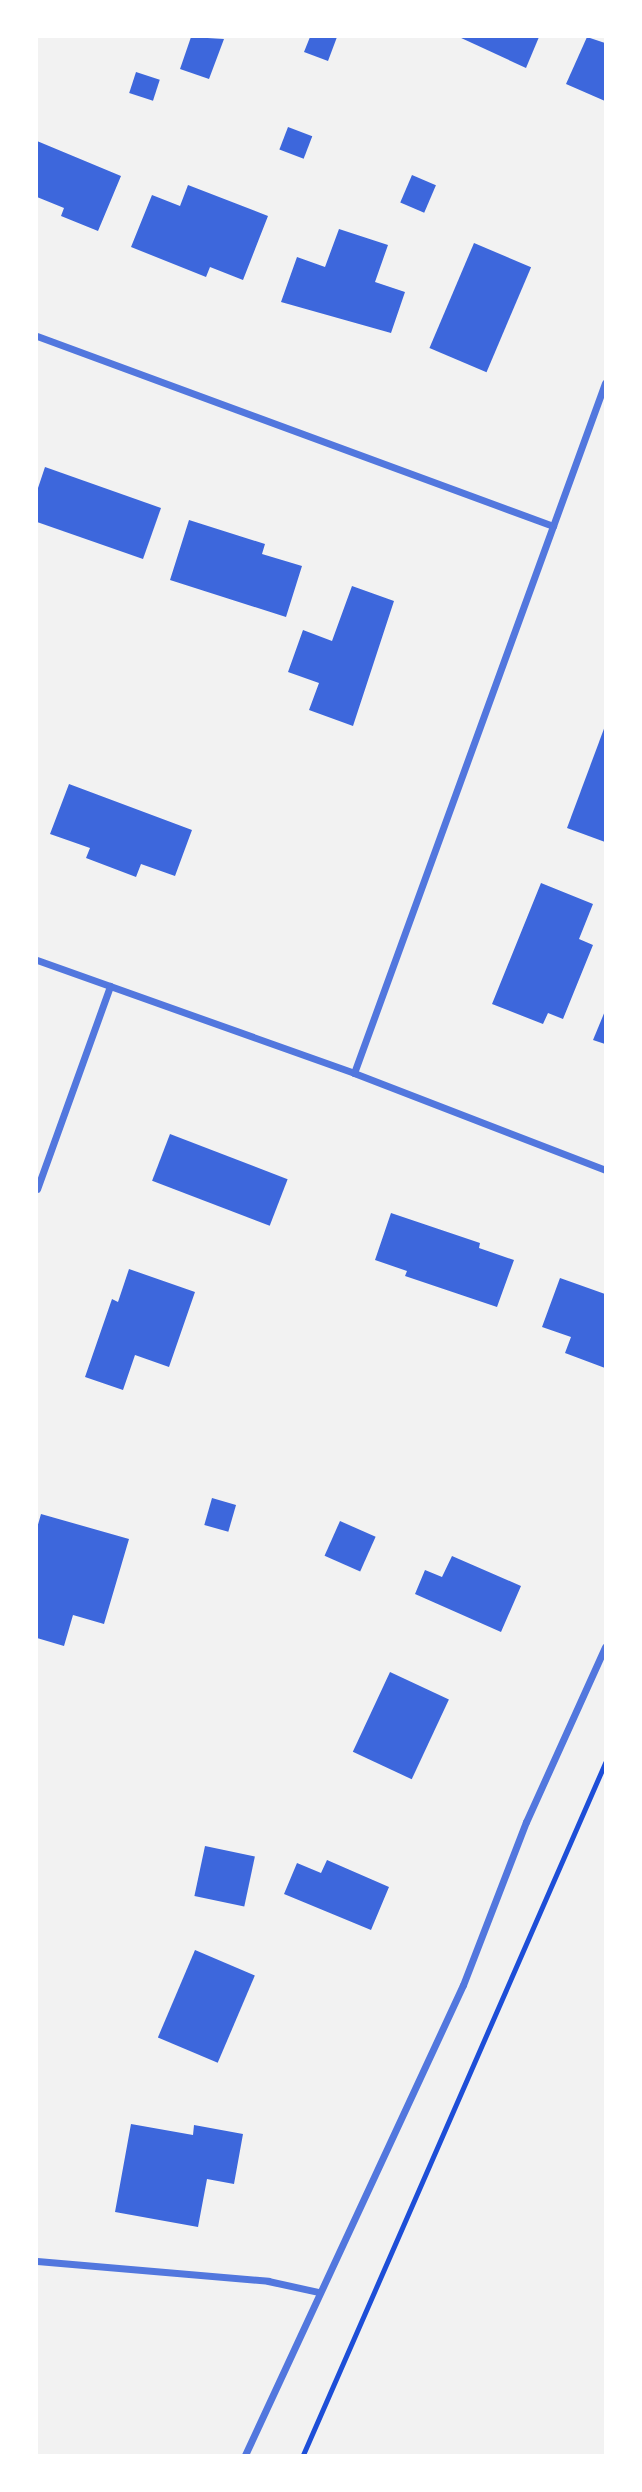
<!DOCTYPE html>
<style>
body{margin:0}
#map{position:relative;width:642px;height:2492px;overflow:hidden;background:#f2f2f2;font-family:Barlow,sans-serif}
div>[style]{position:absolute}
.building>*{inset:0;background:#3d67dc;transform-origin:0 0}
.path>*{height:4.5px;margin:-2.25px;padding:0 2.25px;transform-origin:2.25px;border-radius:2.25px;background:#1d4ed8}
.minor>*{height:7px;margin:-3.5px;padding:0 3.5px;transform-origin:3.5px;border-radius:3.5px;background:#5277de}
span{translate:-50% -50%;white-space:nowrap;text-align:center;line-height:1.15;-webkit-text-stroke:6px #fff;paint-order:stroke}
.frame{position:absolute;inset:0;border:38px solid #fff;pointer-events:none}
</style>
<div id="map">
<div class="building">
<i style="clip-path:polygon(191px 37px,224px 39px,209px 79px,180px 69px)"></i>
<i style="clip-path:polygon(310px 37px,337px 37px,328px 61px,304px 52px)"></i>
<i style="clip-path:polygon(459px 37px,539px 37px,526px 68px)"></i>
<i style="clip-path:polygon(587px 37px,605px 43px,605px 101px,566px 84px)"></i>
<i style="left:136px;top:72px;width:25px;height:22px;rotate:18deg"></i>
<i style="left:288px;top:127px;width:26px;height:24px;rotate:21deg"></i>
<i style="clip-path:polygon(37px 141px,121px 176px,98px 231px,61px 216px,64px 208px,37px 197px)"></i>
<i style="left:412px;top:175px;width:26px;height:30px;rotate:23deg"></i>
<i style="clip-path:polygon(188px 185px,268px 216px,243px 280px,210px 267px,206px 277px,131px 247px,152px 195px,180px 206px)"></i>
<i style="clip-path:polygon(339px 229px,388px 245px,375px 282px,405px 292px,391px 333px,281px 302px,297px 257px,325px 267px)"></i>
<i style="left:474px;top:243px;width:62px;height:114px;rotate:23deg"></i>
<i style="clip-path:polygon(45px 467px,161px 508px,143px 559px,37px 522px,37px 491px)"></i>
<i style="clip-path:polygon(189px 520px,265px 544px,262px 554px,302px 566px,286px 617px,170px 580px)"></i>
<i style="clip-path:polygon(352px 586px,394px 601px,353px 726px,309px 710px,319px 683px,288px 672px,303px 630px,332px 641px)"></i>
<i style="clip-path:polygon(605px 726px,605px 842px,567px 828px)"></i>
<i style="clip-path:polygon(69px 784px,192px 830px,175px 876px,141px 864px,136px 877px,86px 858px,90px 848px,50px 834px)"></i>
<i style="clip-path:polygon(541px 883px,593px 904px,579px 939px,593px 945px,563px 1019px,548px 1013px,543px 1024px,492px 1004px)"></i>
<i style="clip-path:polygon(605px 1011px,605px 1044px,593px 1040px)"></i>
<i style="left:170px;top:1134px;width:126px;height:50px;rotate:21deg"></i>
<i style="clip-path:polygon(391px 1213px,480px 1243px,479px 1248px,514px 1260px,497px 1307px,405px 1276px,407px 1271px,375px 1260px)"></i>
<i style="clip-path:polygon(129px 1269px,195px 1292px,169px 1367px,135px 1355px,123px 1390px,85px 1377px,112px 1299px,118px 1302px)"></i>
<i style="clip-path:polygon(560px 1278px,605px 1294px,605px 1368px,565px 1353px,571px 1337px,542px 1327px)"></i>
<i style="left:212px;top:1498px;width:25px;height:28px;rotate:16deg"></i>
<i style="clip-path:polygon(41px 1514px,129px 1539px,104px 1624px,73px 1615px,64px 1646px,37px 1638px,37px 1528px)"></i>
<i style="left:340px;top:1521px;width:39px;height:38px;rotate:24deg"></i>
<i style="clip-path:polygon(452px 1556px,521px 1586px,501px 1632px,415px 1594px,425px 1570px,442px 1577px)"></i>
<i style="left:390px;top:1672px;width:65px;height:88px;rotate:25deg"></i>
<i style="left:205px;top:1846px;width:51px;height:51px;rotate:12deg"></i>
<i style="clip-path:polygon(327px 1860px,389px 1887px,371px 1930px,284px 1894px,297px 1863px,321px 1873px)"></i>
<i style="left:195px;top:1950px;width:65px;height:95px;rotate:23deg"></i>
<i style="clip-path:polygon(131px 2124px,193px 2135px,194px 2125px,243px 2134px,234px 2184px,207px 2179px,198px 2227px,115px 2212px)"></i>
</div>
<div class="path">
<i style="left:303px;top:2455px;width:755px;rotate:-66.42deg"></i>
</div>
<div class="minor">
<i style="left:37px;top:336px;width:550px;rotate:20.21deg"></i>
<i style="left:37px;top:960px;width:337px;rotate:19.6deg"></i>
<i style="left:354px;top:1073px;width:269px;rotate:21.1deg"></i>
<i style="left:354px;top:1073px;width:734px;rotate:-70.01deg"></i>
<i style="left:37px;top:1189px;width:216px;rotate:-70.2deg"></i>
<i style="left:37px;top:2261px;width:232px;rotate:4.9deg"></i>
<i style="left:268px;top:2281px;width:51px;rotate:12.4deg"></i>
<i style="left:245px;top:2455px;width:518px;rotate:-65.12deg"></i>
<i style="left:463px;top:1985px;width:175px;rotate:-68.9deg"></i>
<i style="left:526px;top:1822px;width:192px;rotate:-65.7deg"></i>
</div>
<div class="frame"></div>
</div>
